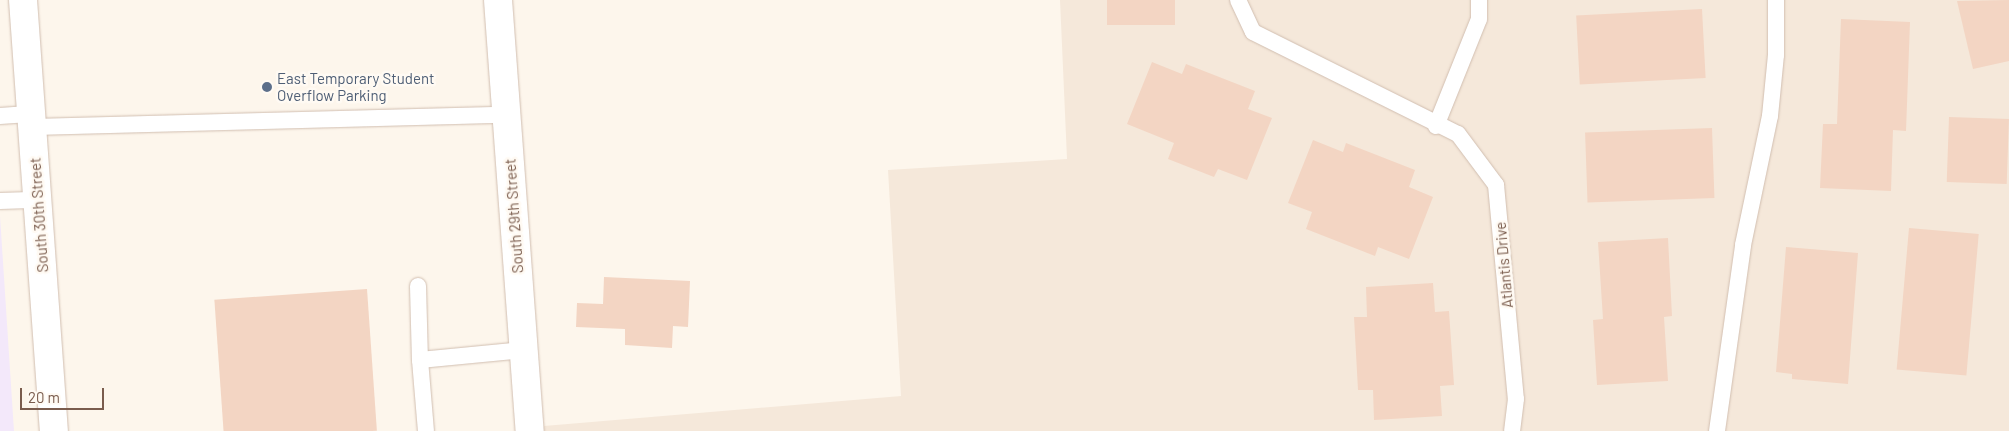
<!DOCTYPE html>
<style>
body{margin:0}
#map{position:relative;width:2009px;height:431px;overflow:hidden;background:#fdf6ec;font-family:Barlow,sans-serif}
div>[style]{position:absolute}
.residential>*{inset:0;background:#f5e8da}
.education>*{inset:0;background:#f3e8fa}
.building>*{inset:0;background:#f3d5c3;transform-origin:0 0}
.roads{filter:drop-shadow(0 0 1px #d1beb0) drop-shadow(0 0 1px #d1beb0)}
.lane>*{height:16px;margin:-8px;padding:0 8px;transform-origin:8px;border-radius:8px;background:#fff}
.street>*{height:28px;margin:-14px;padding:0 14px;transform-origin:14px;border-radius:14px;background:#fff}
.dots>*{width:14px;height:14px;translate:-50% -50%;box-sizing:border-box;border:2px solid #fffaf3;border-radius:50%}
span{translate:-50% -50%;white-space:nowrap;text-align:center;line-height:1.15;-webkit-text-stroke:5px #fffaf3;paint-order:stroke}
.service-label{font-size:15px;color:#4e5e75}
.left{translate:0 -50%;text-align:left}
.street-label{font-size:15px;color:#7a5c4d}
.scale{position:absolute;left:20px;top:388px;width:84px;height:22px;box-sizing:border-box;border:2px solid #7a5c4d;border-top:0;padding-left:6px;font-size:15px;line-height:18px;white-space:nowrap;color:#7a5c4d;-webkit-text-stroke:4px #fffaf3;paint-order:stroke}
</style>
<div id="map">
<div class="residential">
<i style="clip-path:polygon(1060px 0,2009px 0,2009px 431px,544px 431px,544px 426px,901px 396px,888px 170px,1067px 159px)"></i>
</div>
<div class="education">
<i style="clip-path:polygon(0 216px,14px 431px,0 431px)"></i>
</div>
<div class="building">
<i style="left:1107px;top:0;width:68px;height:25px"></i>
<i style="clip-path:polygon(2009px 0,2009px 61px,1973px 69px,1957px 1px)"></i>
<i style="left:1702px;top:9px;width:69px;height:126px;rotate:87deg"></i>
<i style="clip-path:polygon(1841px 19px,1910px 22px,1906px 131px,1893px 130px,1891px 191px,1820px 188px,1823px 124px,1837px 124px)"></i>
<i style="clip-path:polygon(1152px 62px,1182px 74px,1186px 64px,1255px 91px,1248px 109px,1272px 118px,1247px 180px,1218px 169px,1214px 177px,1168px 159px,1174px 143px,1127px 124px)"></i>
<i style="left:1949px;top:117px;width:60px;height:65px;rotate:2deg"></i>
<i style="left:1712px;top:128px;width:70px;height:127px;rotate:88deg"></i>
<i style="clip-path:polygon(1313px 140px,1343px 152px,1346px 143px,1415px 170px,1409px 187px,1433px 197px,1409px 259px,1378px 247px,1375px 256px,1306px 229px,1312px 212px,1288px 203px)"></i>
<i style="left:1909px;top:228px;width:70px;height:142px;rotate:5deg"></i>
<i style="clip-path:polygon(1668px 238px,1672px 316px,1664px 317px,1668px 381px,1597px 385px,1593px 320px,1603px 319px,1598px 242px)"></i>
<i style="clip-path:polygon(1786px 247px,1858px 253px,1848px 384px,1792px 379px,1792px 374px,1776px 372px)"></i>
<i style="clip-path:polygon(604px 277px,690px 281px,688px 327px,673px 326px,672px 348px,625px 345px,625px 329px,576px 327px,577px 303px,603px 304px)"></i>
<i style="clip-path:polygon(1433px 283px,1435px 312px,1449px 311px,1454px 385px,1440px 386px,1442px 416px,1374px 420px,1373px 390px,1358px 390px,1354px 317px,1367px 317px,1366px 287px)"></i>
<i style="left:367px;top:289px;width:142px;height:153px;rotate:86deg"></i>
</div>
<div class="roads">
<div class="lane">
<i style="left:1238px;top:0;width:35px;rotate:65deg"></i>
<i style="left:1253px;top:32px;width:229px;rotate:26.5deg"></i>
<i style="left:1458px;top:134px;width:64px;rotate:53.3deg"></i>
<i style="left:1496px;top:185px;width:215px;rotate:84.7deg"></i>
<i style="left:1516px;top:399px;width:32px;rotate:97deg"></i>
<i style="left:0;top:116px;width:32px;rotate:-4deg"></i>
<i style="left:1436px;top:126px;width:115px;rotate:-68.1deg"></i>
<i style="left:1479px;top:19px;width:19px;rotate:-90deg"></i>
<i style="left:33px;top:127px;width:474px;rotate:-1.5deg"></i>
<i style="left:0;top:201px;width:38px;rotate:-2deg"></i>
<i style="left:418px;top:286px;width:74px;rotate:88.5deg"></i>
<i style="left:420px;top:360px;width:104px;rotate:-5.5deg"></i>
<i style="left:420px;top:360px;width:71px;rotate:85.2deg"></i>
<i style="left:1717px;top:431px;width:188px;rotate:-82deg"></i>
<i style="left:1743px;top:245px;width:132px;rotate:-78.2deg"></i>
<i style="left:1770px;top:116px;width:61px;rotate:-84.4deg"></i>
<i style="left:1776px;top:55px;width:55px;rotate:-90deg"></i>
</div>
<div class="street">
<i style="left:23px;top:0;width:432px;rotate:85.9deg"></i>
<i style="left:498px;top:0;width:432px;rotate:85.8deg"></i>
</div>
</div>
<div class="dots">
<i style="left:267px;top:87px;background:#5c6f8a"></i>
</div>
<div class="service-label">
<span class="left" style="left:277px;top:87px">East Temporary Student<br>Overflow Parking</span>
</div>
<div class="street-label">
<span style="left:39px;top:215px;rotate:-94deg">South 30th Street</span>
<span style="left:514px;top:216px;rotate:-94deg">South 29th Street</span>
<span style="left:1504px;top:265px;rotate:-95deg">Atlantis Drive</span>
</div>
<div class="scale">20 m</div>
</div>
